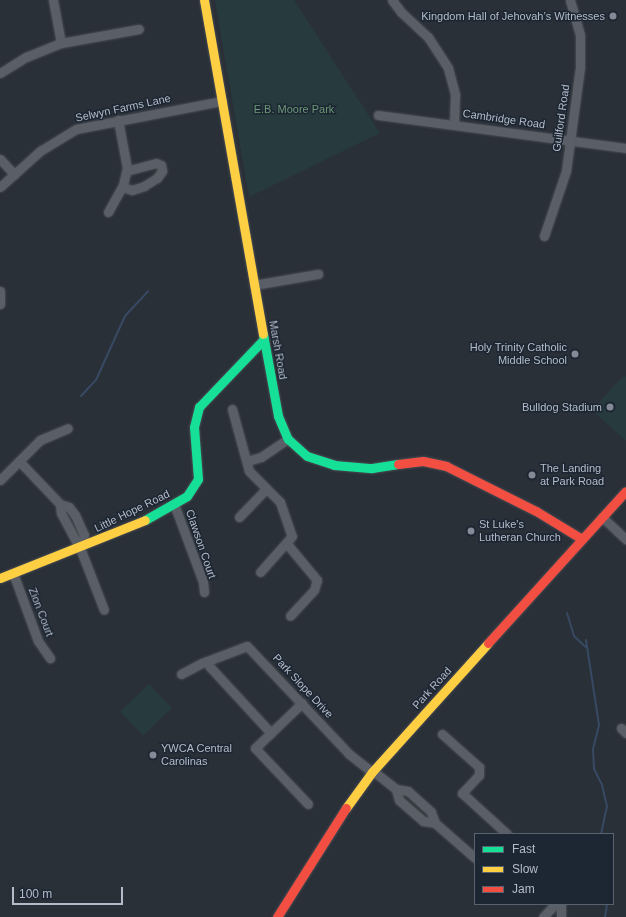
<!DOCTYPE html>
<meta charset="utf-8">
<style>
body{margin:0}
#map{position:relative;width:626px;height:917px;overflow:hidden;background:#2a3038;font-family:Helvetica,sans-serif}
div>[style]{position:absolute}
.green>*{inset:0;background:#273a3e;transform-origin:0 0}
.stream>*{height:2px;margin:-1px;padding:0 1px;transform-origin:1px;border-radius:1px;background:#384963}
.roads{filter:drop-shadow(0 0 1px #484c53) drop-shadow(0 0 1px #484c53)}
.street>*{height:9px;margin:-4.5px;padding:0 4.5px;transform-origin:4.5px;border-radius:4.5px;background:#5a5e66}
.fast>*{height:9px;margin:-4.5px;padding:0 4.5px;transform-origin:4.5px;border-radius:4.5px;background:#16e098}
.slow>*{height:9px;margin:-4.5px;padding:0 4.5px;transform-origin:4.5px;border-radius:4.5px;background:#ffcf43}
.jam>*{height:9px;margin:-4.5px;padding:0 4.5px;transform-origin:4.5px;border-radius:4.5px;background:#f24e42}
.dots>*{width:11px;height:11px;translate:-50% -50%;box-sizing:border-box;border:2px solid #1d2633;border-radius:50%}
span{translate:-50% -50%;white-space:nowrap;text-align:center;line-height:1.15;-webkit-text-stroke:3px #1d2633;paint-order:stroke}
.poi-label{font-size:11px;color:#b4bcc9}
.right{translate:-100% -50%;text-align:right}
.left{translate:0 -50%;text-align:left}
.street-label{font-size:11px;color:#b4bcc9}
.park-label{font-size:11px;color:#6b9a76}
.legend{position:absolute;left:474px;top:833px;width:140px;height:72px;box-sizing:border-box;background:#1d2633;border:1px solid #59626f;margin:0;padding:5px 7px;list-style:none;font-size:12px;color:#b4bcc9}
.legend li{display:flex;align-items:center;gap:8px;height:20px}
.legend b{width:20px;border:1px solid #59626f}
.scale{position:absolute;left:12px;top:887px;width:111px;height:18px;box-sizing:border-box;border:2px solid #b4bcc9;border-top:0;padding-left:5px;font-size:12px;line-height:14px;white-space:nowrap;color:#b4bcc9;-webkit-text-stroke:3px #1d2633;paint-order:stroke}
</style>
<div id="map">
<div class="green">
<i style="clip-path:polygon(215px 0,294px 0,380px 133px,249px 197px)"></i>
<i style="clip-path:polygon(624px 375px,626px 377px,626px 441px,592px 410px)"></i>
<i style="left:149px;top:684px;width:33px;height:40px;rotate:46deg"></i>
</div>
<div class="stream">
<i style="left:81px;top:396px;width:22px;rotate:-47deg"></i>
<i style="left:96px;top:380px;width:70px;rotate:-65.6deg"></i>
<i style="left:125px;top:316px;width:34px;rotate:-47deg"></i>
<i style="left:567px;top:613px;width:24px;rotate:73deg"></i>
<i style="left:574px;top:636px;width:16px;rotate:43deg"></i>
<i style="left:586px;top:640px;width:86px;rotate:81.3deg"></i>
<i style="left:599px;top:725px;width:25px;rotate:104deg"></i>
<i style="left:593px;top:749px;width:20px;rotate:87deg"></i>
<i style="left:594px;top:769px;width:18px;rotate:63deg"></i>
<i style="left:602px;top:785px;width:22px;rotate:77deg"></i>
<i style="left:607px;top:806px;width:29px;rotate:102deg"></i>
<i style="left:605px;top:917px;width:13px;rotate:-81deg"></i>
</div>
<div class="roads">
<div class="street">
<i style="left:53px;top:0;width:44px;rotate:79.5deg"></i>
<i style="left:392px;top:0;width:15px;rotate:53deg"></i>
<i style="left:401px;top:12px;width:37px;rotate:43deg"></i>
<i style="left:428px;top:37px;width:37px;rotate:57deg"></i>
<i style="left:448px;top:68px;width:28px;rotate:75deg"></i>
<i style="left:455px;top:95px;width:30px;rotate:92deg"></i>
<i style="left:0;top:73px;width:31px;rotate:-32deg"></i>
<i style="left:26px;top:57px;width:38px;rotate:-22deg"></i>
<i style="left:61px;top:43px;width:79px;rotate:-10.2deg"></i>
<i style="left:378px;top:115px;width:250px;rotate:7.6deg"></i>
<i style="left:0;top:159px;width:21px;rotate:47deg"></i>
<i style="left:0;top:187px;width:54px;rotate:-42deg"></i>
<i style="left:40px;top:151px;width:42px;rotate:-31.4deg"></i>
<i style="left:76px;top:129px;width:149px;rotate:-10.9deg"></i>
<i style="left:122px;top:187px;width:10px;rotate:17deg"></i>
<i style="left:132px;top:190px;width:13px;rotate:-18deg"></i>
<i style="left:144px;top:186px;width:15px;rotate:-32deg"></i>
<i style="left:157px;top:178px;width:9px;rotate:-54deg"></i>
<i style="left:162px;top:171px;width:6px;rotate:-99deg"></i>
<i style="left:161px;top:165px;width:5px;rotate:-158deg"></i>
<i style="left:156px;top:163px;width:30px;rotate:165deg"></i>
<i style="left:108px;top:212px;width:31px;rotate:-61deg"></i>
<i style="left:123px;top:185px;width:17px;rotate:-77deg"></i>
<i style="left:127px;top:168px;width:49px;rotate:-100.6deg"></i>
<i style="left:544px;top:236px;width:69px;rotate:-71.3deg"></i>
<i style="left:566px;top:171px;width:104px;rotate:-82.3deg"></i>
<i style="left:580px;top:68px;width:33px;rotate:-90deg"></i>
<i style="left:580px;top:35px;width:36px;rotate:-106deg"></i>
<i style="left:254px;top:285px;width:65px;rotate:-9.8deg"></i>
<i style="left:0;top:291px;width:13px;rotate:90deg"></i>
<i style="left:232px;top:409px;width:64px;rotate:74.7deg"></i>
<i style="left:249px;top:471px;width:44px;rotate:45deg"></i>
<i style="left:280px;top:502px;width:36px;rotate:71deg"></i>
<i style="left:292px;top:536px;width:48px;rotate:131.6deg"></i>
<i style="left:19px;top:461px;width:59px;rotate:46.4deg"></i>
<i style="left:247px;top:461px;width:15px;rotate:-16deg"></i>
<i style="left:261px;top:457px;width:32px;rotate:-34deg"></i>
<i style="left:0;top:480px;width:57px;rotate:-45deg"></i>
<i style="left:40px;top:440px;width:30px;rotate:-23deg"></i>
<i style="left:174px;top:504px;width:83px;rotate:69.6deg"></i>
<i style="left:203px;top:582px;width:10px;rotate:84deg"></i>
<i style="left:239px;top:517px;width:39px;rotate:-46deg"></i>
<i style="left:602px;top:517px;width:33px;rotate:43deg"></i>
<i style="left:287px;top:544px;width:47px;rotate:50.2deg"></i>
<i style="left:317px;top:580px;width:10px;rotate:107deg"></i>
<i style="left:314px;top:590px;width:35px;rotate:133deg"></i>
<i style="left:80px;top:548px;width:14px;rotate:-73deg"></i>
<i style="left:84px;top:535px;width:22px;rotate:-114deg"></i>
<i style="left:75px;top:515px;width:10px;rotate:-127deg"></i>
<i style="left:69px;top:507px;width:9px;rotate:-162deg"></i>
<i style="left:60px;top:504px;width:9px;rotate:84deg"></i>
<i style="left:61px;top:513px;width:40px;rotate:62deg"></i>
<i style="left:80px;top:548px;width:66px;rotate:68.8deg"></i>
<i style="left:13px;top:573px;width:72px;rotate:69.8deg"></i>
<i style="left:38px;top:641px;width:21px;rotate:55deg"></i>
<i style="left:207px;top:661px;width:7px;rotate:63deg"></i>
<i style="left:210px;top:667px;width:90px;rotate:47.3deg"></i>
<i style="left:181px;top:674px;width:24px;rotate:-28deg"></i>
<i style="left:202px;top:663px;width:48px;rotate:-20.7deg"></i>
<i style="left:247px;top:646px;width:149px;rotate:46.6deg"></i>
<i style="left:349px;top:754px;width:29px;rotate:38deg"></i>
<i style="left:302px;top:703px;width:65px;rotate:136.2deg"></i>
<i style="left:255px;top:748px;width:77px;rotate:46.6deg"></i>
<i style="left:621px;top:728px;width:7px;rotate:45deg"></i>
<i style="left:442px;top:734px;width:50px;rotate:41.7deg"></i>
<i style="left:479px;top:767px;width:8px;rotate:90deg"></i>
<i style="left:479px;top:775px;width:25px;rotate:133deg"></i>
<i style="left:462px;top:793px;width:61px;rotate:42.3deg"></i>
<i style="left:373px;top:771px;width:29px;rotate:38deg"></i>
<i style="left:396px;top:789px;width:11px;rotate:75deg"></i>
<i style="left:399px;top:800px;width:32px;rotate:41deg"></i>
<i style="left:423px;top:821px;width:12px;rotate:9deg"></i>
<i style="left:396px;top:789px;width:12px;rotate:9deg"></i>
<i style="left:408px;top:791px;width:31px;rotate:42deg"></i>
<i style="left:431px;top:812px;width:12px;rotate:70deg"></i>
<i style="left:435px;top:823px;width:53px;rotate:41.2deg"></i>
<i style="left:561px;top:904px;width:13px;rotate:90deg"></i>
<i style="left:543px;top:917px;width:18px;rotate:-47deg"></i>
</div>
<div class="fast">
<i style="left:263px;top:334px;width:83px;rotate:79.6deg"></i>
<i style="left:278px;top:416px;width:25px;rotate:67deg"></i>
<i style="left:288px;top:439px;width:25px;rotate:42deg"></i>
<i style="left:307px;top:456px;width:28px;rotate:18deg"></i>
<i style="left:334px;top:465px;width:38px;rotate:5deg"></i>
<i style="left:372px;top:468px;width:26px;rotate:-9deg"></i>
<i style="left:145px;top:520px;width:48px;rotate:-29.7deg"></i>
<i style="left:187px;top:496px;width:20px;rotate:-57deg"></i>
<i style="left:198px;top:479px;width:52px;rotate:-94.4deg"></i>
<i style="left:194px;top:427px;width:21px;rotate:-76deg"></i>
<i style="left:199px;top:407px;width:94px;rotate:-46.3deg"></i>
</div>
<div class="slow">
<i style="left:204px;top:0;width:339px;rotate:80deg"></i>
<i style="left:0;top:578px;width:156px;rotate:-21.8deg"></i>
<i style="left:346px;top:808px;width:44px;rotate:-54.2deg"></i>
<i style="left:372px;top:772px;width:173px;rotate:-48deg"></i>
</div>
<div class="jam">
<i style="left:398px;top:464px;width:25px;rotate:-7deg"></i>
<i style="left:423px;top:461px;width:24px;rotate:12deg"></i>
<i style="left:446px;top:466px;width:101px;rotate:26.6deg"></i>
<i style="left:536px;top:511px;width:54px;rotate:31.3deg"></i>
<i style="left:488px;top:643px;width:205px;rotate:-47.8deg"></i>
<i style="left:277px;top:917px;width:129px;rotate:-57.7deg"></i>
</div>
</div>
<div class="dots">
<i style="left:613px;top:16px;background:#848b96"></i>
<i style="left:575px;top:354px;background:#848b96"></i>
<i style="left:610px;top:407px;background:#848b96"></i>
<i style="left:532px;top:475px;background:#848b96"></i>
<i style="left:471px;top:531px;background:#848b96"></i>
<i style="left:153px;top:755px;background:#848b96"></i>
</div>
<div class="poi-label">
<span class="right" style="left:605px;top:16px">Kingdom Hall of Jehovah’s Witnesses</span>
<span class="right" style="left:567px;top:354px">Holy Trinity Catholic<br>Middle School</span>
<span class="right" style="left:602px;top:407px">Bulldog Stadium</span>
<span class="left" style="left:540px;top:475px">The Landing<br>at Park Road</span>
<span class="left" style="left:479px;top:531px">St Luke's<br>Lutheran Church</span>
<span class="left" style="left:161px;top:755px">YWCA Central<br>Carolinas</span>
</div>
<div class="street-label">
<span style="left:123px;top:108px;rotate:-12deg">Selwyn Farms Lane</span>
<span style="left:561px;top:118px;rotate:-82deg">Guilford Road</span>
<span style="left:504px;top:119px;rotate:8deg">Cambridge Road</span>
<span style="left:278px;top:350px;rotate:80deg">Marsh Road</span>
<span style="left:132px;top:511px;rotate:-26deg">Little Hope Road</span>
<span style="left:201px;top:544px;rotate:71deg">Clawson Court</span>
<span style="left:41px;top:612px;rotate:69deg">Zion Court</span>
<span style="left:303px;top:686px;rotate:47deg">Park Slope Drive</span>
<span style="left:432px;top:688px;rotate:-48deg">Park Road</span>
</div>
<div class="park-label">
<span style="left:294px;top:109px">E.B. Moore Park</span>
</div>
<ul class="legend">
<li><b style="height:5px;background:#16e098"></b>Fast</li>
<li><b style="height:5px;background:#ffcf43"></b>Slow</li>
<li><b style="height:5px;background:#f24e42"></b>Jam</li>
</ul>
<div class="scale">100 m</div>
</div>
